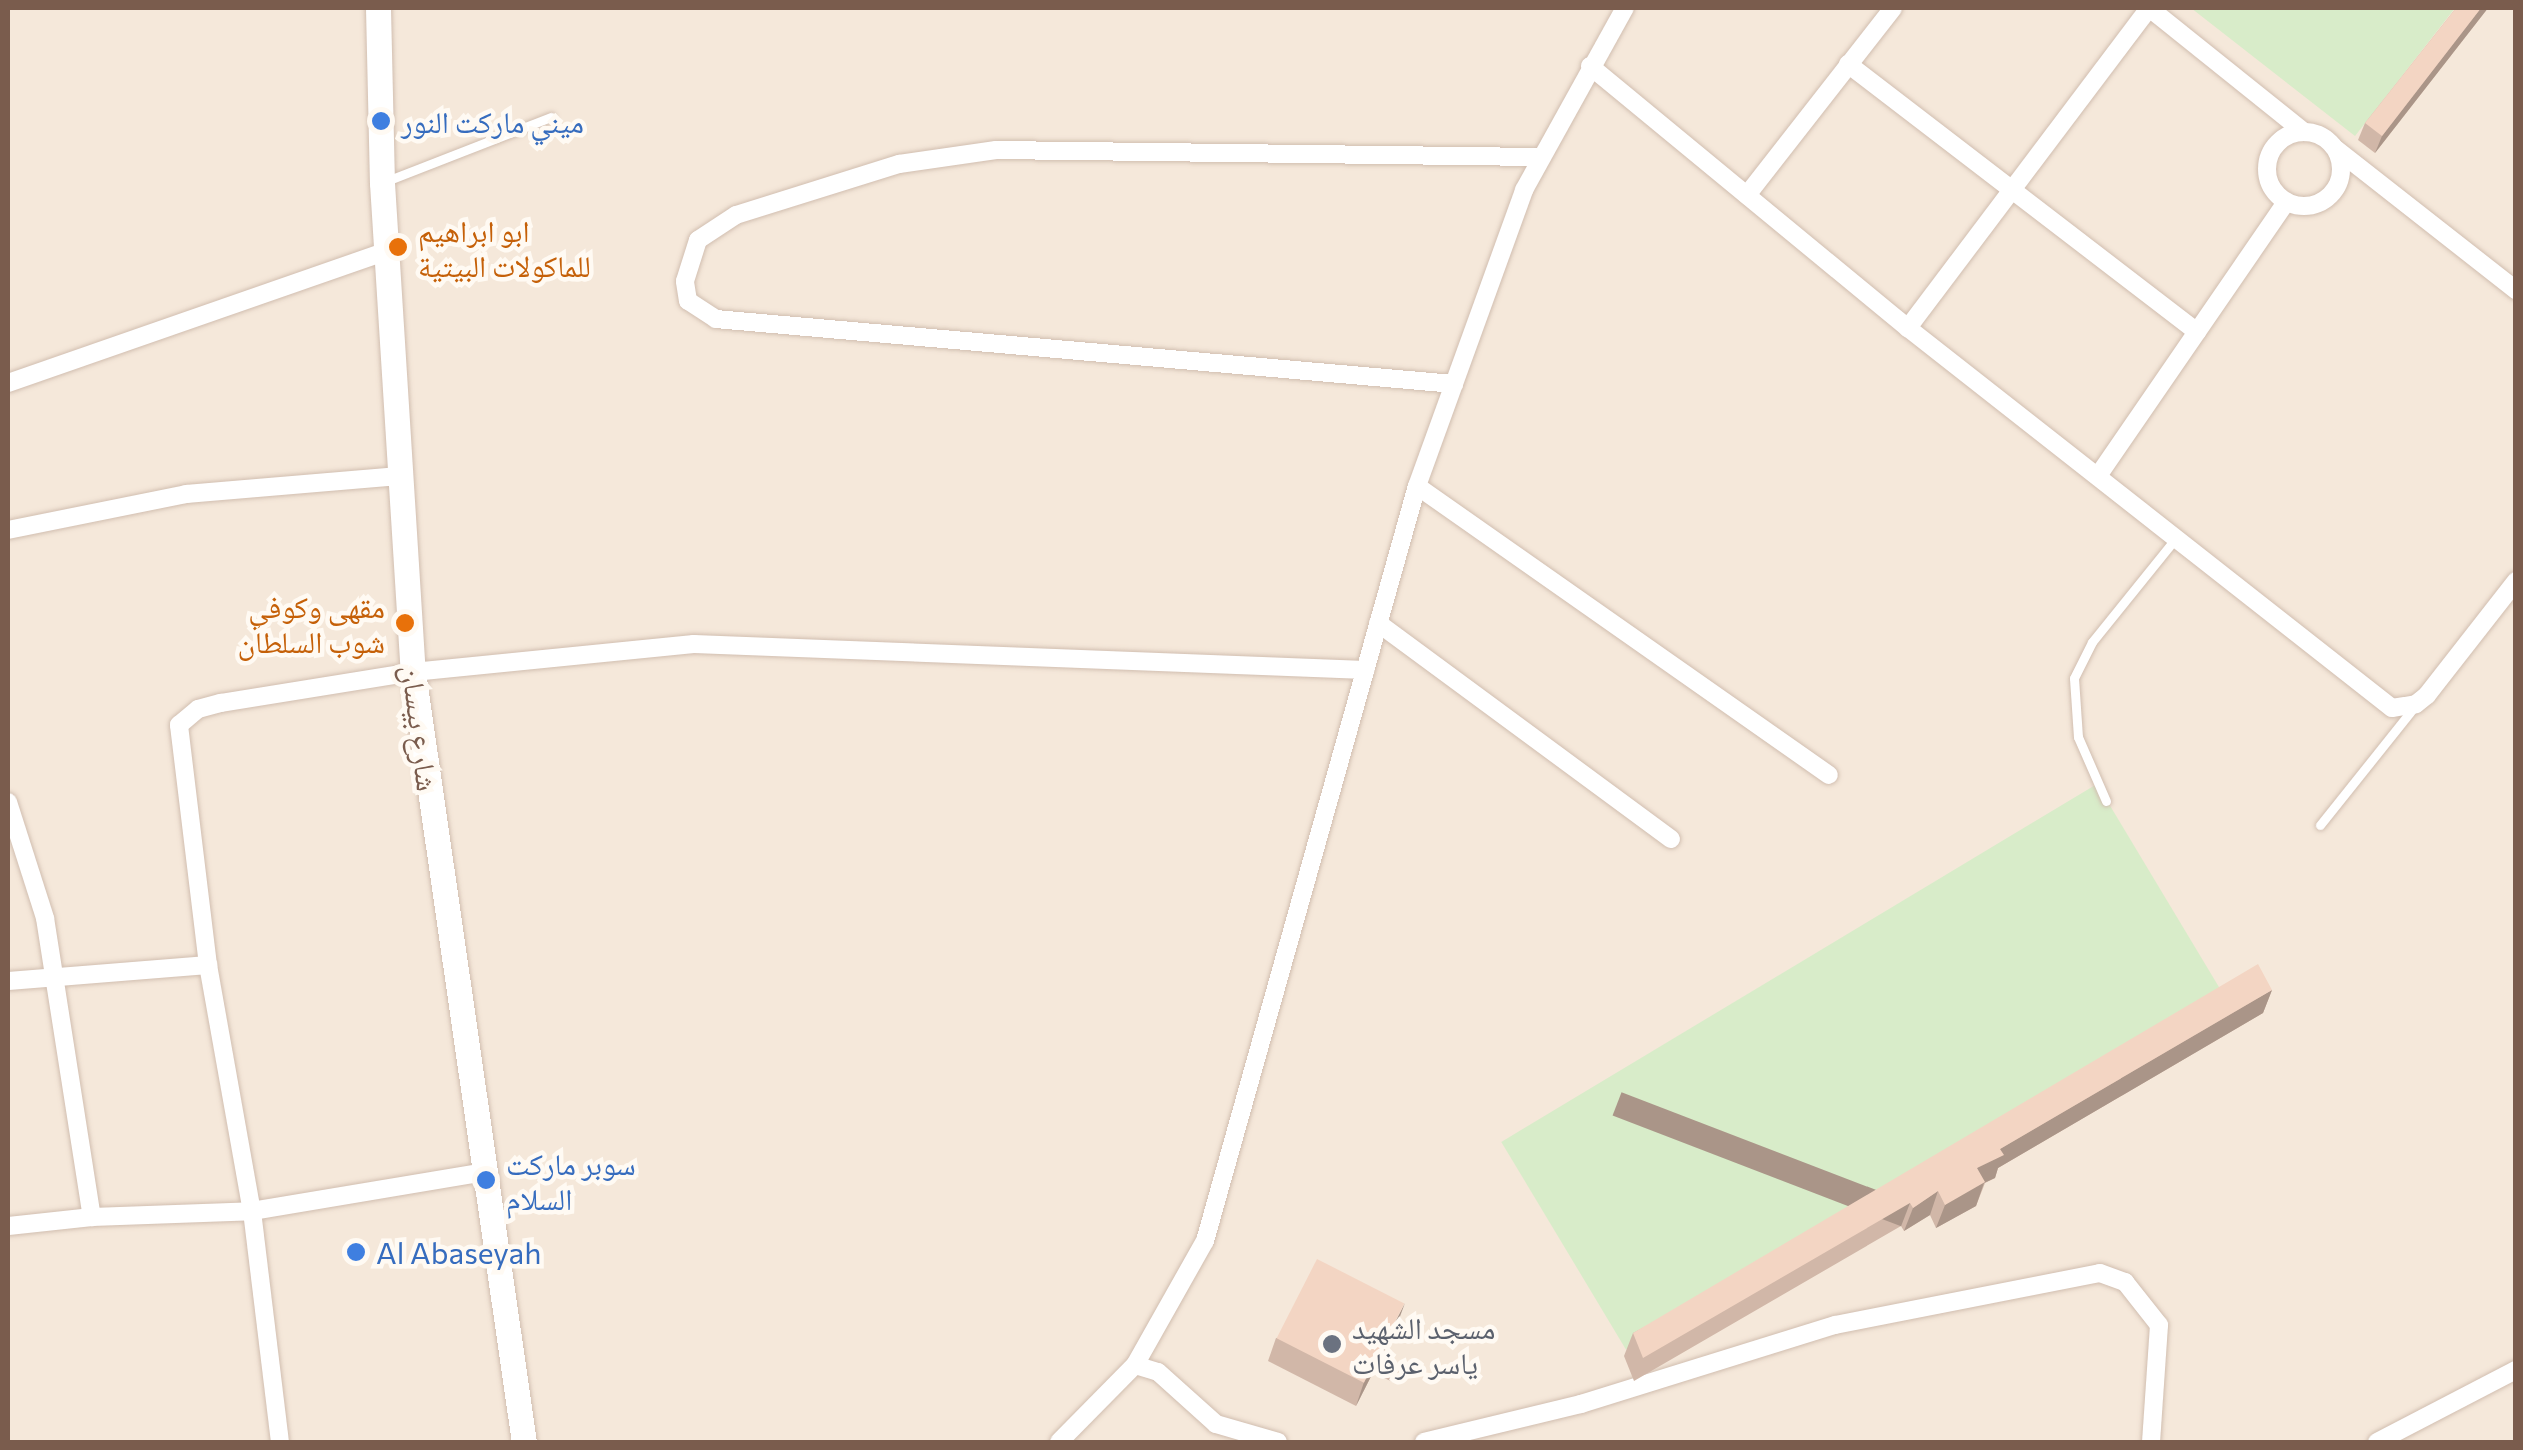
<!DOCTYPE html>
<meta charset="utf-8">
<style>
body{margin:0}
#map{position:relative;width:2523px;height:1450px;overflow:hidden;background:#fdf6ec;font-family:Commissioner,"Noto Naskh Arabic",sans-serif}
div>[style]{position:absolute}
.residential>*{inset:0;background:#f5e8da;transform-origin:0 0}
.green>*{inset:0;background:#d8ecc9;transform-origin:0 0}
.roads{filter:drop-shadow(0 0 2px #d1beb0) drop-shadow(0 0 2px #d1beb0)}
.lane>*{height:9px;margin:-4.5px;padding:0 4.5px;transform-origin:4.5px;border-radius:4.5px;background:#fff}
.street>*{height:18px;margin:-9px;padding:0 9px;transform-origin:9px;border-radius:9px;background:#fff}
.street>.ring{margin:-9px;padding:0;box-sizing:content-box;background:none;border:18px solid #fff;border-radius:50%}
.secondary>*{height:25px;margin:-12.5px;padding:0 12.5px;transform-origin:12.5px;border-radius:12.5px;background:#fff}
.wall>*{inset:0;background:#d1b7a8}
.shaded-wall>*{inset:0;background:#aa9588;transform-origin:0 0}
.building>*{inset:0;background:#f3d5c3;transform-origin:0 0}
.dots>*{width:28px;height:28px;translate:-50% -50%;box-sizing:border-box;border:5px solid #fffaf3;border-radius:50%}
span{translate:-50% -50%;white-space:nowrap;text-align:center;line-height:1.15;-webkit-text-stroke:9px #fffaf3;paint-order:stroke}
.shop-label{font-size:30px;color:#366cbe}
.left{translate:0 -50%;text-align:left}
.food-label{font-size:30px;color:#c56008}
.right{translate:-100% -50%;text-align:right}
.street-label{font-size:30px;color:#7a5c4d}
.worship-label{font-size:30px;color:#5b616d}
.frame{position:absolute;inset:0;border:10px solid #7a5c4d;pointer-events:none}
</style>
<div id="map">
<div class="residential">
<i style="left:8px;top:8px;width:2507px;height:1434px"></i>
</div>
<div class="green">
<i style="clip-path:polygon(2191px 8px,2455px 8px,2355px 136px)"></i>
<i style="left:2097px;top:784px;width:242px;height:695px;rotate:59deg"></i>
</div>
<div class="roads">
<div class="lane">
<i style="left:384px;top:182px;width:179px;rotate:-21.3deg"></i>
<i style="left:2106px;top:801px;width:70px;rotate:-113.6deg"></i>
<i style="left:2078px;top:737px;width:59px;rotate:-93.9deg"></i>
<i style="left:2074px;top:678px;width:40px;rotate:-63.4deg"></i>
<i style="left:2092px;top:642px;width:132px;rotate:-51.1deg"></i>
<i style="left:2320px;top:825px;width:152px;rotate:-51.4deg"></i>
</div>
<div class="street">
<i style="left:1848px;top:64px;width:440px;rotate:37.5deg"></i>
<i style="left:1590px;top:66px;width:412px;rotate:39.5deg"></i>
<i style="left:2304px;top:132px;width:198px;rotate:-141.3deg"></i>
<i style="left:2149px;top:8px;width:401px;rotate:127deg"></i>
<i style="left:1908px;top:328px;width:615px;rotate:38.14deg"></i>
<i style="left:2392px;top:708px;width:24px;rotate:-9deg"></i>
<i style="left:2416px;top:704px;width:14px;rotate:-39deg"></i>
<i style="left:2427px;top:695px;width:145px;rotate:-52deg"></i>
<i class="ring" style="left:2267px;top:132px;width:56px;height:56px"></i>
<i style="left:2336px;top:149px;width:229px;rotate:38.1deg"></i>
<i style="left:1747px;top:195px;width:237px;rotate:-52deg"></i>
<i style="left:8px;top:383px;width:400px;rotate:-19.2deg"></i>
<i style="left:1454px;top:384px;width:741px;rotate:-174.97deg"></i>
<i style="left:716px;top:319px;width:33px;rotate:-147deg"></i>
<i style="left:688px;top:301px;width:20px;rotate:-99deg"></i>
<i style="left:685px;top:281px;width:43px;rotate:-72.4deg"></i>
<i style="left:698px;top:240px;width:45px;rotate:-33.3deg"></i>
<i style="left:736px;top:215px;width:171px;rotate:-17.4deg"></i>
<i style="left:899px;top:164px;width:98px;rotate:-8.2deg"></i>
<i style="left:996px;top:150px;width:545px;rotate:0.74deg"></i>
<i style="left:2100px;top:473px;width:329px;rotate:-55.5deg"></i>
<i style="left:1417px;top:486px;width:503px;rotate:35.05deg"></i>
<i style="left:8px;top:530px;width:182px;rotate:-11.4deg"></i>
<i style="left:186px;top:494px;width:214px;rotate:-4.8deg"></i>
<i style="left:1378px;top:623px;width:364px;rotate:36.4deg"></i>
<i style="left:8px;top:802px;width:122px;rotate:72.3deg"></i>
<i style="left:45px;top:918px;width:303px;rotate:81.1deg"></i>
<i style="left:92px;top:1217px;width:84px;rotate:173.9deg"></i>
<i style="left:208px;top:965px;width:242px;rotate:-96.9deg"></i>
<i style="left:179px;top:725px;width:25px;rotate:-40deg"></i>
<i style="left:198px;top:709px;width:24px;rotate:-15deg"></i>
<i style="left:221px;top:703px;width:194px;rotate:-9.2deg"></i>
<i style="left:413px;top:672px;width:282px;rotate:-5.7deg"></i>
<i style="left:694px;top:644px;width:672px;rotate:2.22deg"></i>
<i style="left:8px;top:981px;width:201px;rotate:-4.6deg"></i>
<i style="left:208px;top:965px;width:250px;rotate:79.9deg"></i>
<i style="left:252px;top:1211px;width:233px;rotate:83.1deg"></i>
<i style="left:92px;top:1217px;width:160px;rotate:-2.1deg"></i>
<i style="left:252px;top:1211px;width:231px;rotate:-9.5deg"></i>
<i style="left:1059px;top:1442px;width:108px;rotate:-45.4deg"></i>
<i style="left:1278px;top:1442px;width:65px;rotate:-163.8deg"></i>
<i style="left:1216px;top:1424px;width:78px;rotate:-138.1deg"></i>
<i style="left:1158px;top:1372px;width:24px;rotate:-163deg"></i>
<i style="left:1135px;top:1365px;width:142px;rotate:-60.6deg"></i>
<i style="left:1205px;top:1241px;width:784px;rotate:-74.32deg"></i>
<i style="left:1417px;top:486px;width:315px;rotate:-70.1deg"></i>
<i style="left:1524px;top:190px;width:208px;rotate:-61deg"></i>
<i style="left:1424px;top:1442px;width:162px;rotate:-13.6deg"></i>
<i style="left:1581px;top:1404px;width:266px;rotate:-17.3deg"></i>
<i style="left:1835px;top:1325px;width:270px;rotate:-11.1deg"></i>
<i style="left:2100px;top:1273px;width:27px;rotate:20deg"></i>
<i style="left:2125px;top:1282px;width:55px;rotate:51.7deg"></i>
<i style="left:2159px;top:1325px;width:117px;rotate:93.9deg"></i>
<i style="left:2377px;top:1442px;width:157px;rotate:-27.4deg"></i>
</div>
<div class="secondary">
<i style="left:378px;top:8px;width:175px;rotate:88.7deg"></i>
<i style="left:382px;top:183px;width:490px;rotate:86.4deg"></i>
<i style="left:413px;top:672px;width:778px;rotate:81.8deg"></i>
</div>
</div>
<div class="wall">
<i style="clip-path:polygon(2456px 8px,2488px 8px,2375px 153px,2358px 140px,2365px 123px)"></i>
<i style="clip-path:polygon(2272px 990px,2263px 1013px,1998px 1168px,1995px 1178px,1985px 1183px,1976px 1206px,1936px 1228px,1930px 1215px,1904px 1231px,1901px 1226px,1634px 1381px,1624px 1356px,1633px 1333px)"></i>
<i style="clip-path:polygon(1396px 1327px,1356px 1406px,1268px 1361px,1276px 1338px)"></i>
<i style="clip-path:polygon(1401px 1367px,1393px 1382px,1384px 1378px,1386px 1372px)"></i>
</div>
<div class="shaded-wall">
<i style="clip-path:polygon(2481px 8px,2488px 8px,2375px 153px,2382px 136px)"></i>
<i style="clip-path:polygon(2272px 990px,2263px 1013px,1998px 1168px,1995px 1178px,1984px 1183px,1976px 1206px,1936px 1228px,1945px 1205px,1977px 1168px,2000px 1149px)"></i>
<i style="clip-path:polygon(1938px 1191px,1930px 1215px,1904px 1231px,1913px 1208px)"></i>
<i style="left:1910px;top:1203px;width:25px;height:309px;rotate:111deg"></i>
<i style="clip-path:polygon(1405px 1303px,1396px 1327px,1356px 1406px,1364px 1382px)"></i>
</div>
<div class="building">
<i style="clip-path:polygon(2456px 8px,2481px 8px,2382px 136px,2365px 123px)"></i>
<i style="clip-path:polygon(2258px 964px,2272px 990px,2000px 1149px,2004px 1155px,1977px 1168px,1985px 1182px,1945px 1205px,1938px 1191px,1913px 1208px,1910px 1203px,1643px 1358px,1633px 1333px)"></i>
<i style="left:1317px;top:1259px;width:98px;height:89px;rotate:27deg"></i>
<i style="left:1392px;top:1362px;width:10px;height:12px;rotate:29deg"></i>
</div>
<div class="dots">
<i style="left:381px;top:121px;background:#3f7fe0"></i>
<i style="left:398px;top:247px;background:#e8710a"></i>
<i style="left:405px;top:623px;background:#e8710a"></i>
<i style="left:486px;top:1180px;background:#3f7fe0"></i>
<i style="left:356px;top:1252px;background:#3f7fe0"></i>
<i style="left:1332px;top:1344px;background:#6b7280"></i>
</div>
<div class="shop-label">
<span class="left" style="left:401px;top:121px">ميني ماركت النور</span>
<span class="left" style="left:506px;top:1180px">سوبر ماركت<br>السلام</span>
<span class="left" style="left:376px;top:1252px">Al Abaseyah</span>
</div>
<div class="food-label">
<span class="left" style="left:418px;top:247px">ابو ابراهيم<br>للماكولات البيتية</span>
<span class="right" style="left:385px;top:623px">مقهى وكوفي<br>شوب السلطان</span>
</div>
<div class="street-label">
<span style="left:421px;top:728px;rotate:83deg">شارع بيسان</span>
</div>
<div class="worship-label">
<span class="left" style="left:1352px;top:1344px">مسجد الشهيد<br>ياسر عرفات</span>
</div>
<div class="frame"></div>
</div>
